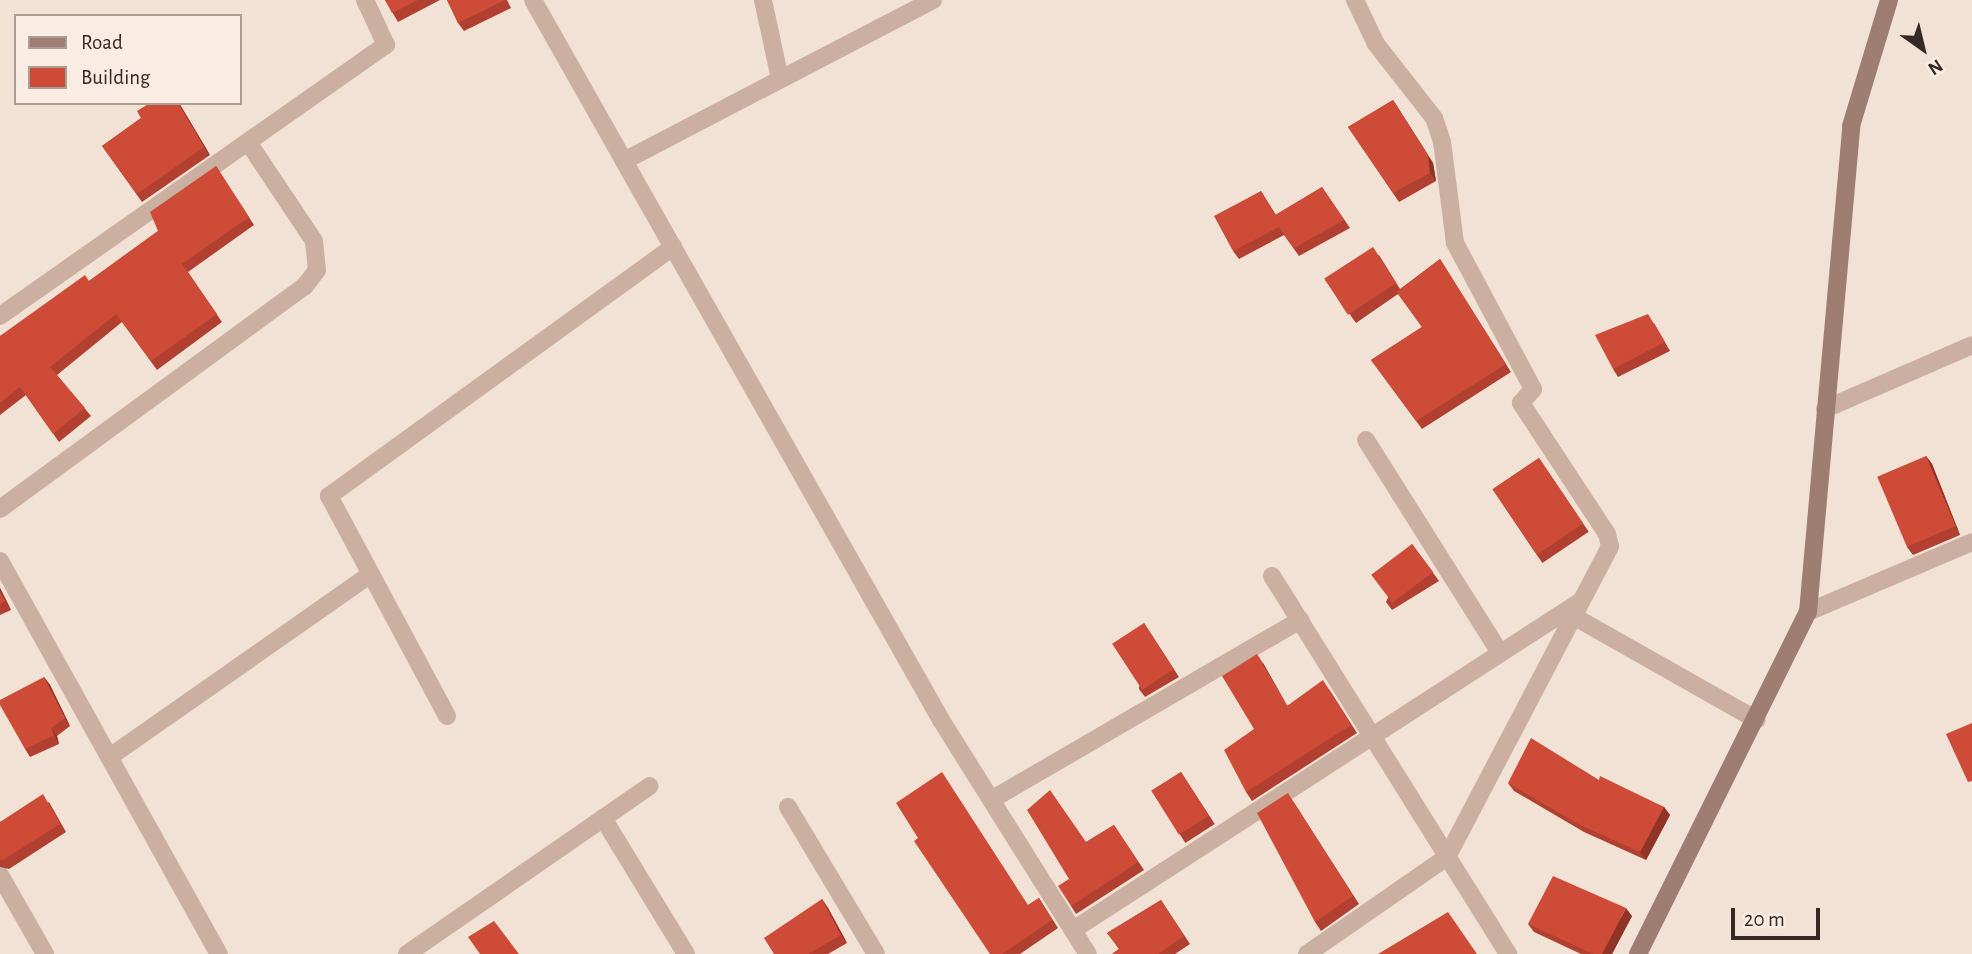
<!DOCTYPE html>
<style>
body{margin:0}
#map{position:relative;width:1972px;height:954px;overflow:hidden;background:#f2e2d6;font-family:"Alegreya Sans",sans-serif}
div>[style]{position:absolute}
.street>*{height:18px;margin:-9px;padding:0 9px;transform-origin:9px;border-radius:9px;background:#cbb0a2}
.secondary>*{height:18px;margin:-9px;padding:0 9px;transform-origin:9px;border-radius:9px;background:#9e7e73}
.wall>*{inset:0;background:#b14030;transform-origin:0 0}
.shaded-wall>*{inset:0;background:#903427}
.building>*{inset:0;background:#ce4b38;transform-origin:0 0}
span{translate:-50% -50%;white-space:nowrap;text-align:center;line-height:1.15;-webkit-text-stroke:5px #faece2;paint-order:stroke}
.legend{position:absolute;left:14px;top:14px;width:228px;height:91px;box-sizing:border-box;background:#faece2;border:2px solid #ab9e96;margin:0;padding:9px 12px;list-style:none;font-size:21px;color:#352825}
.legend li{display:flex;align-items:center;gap:14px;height:35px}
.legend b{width:35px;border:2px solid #ab9e96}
.north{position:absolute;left:1888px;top:14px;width:70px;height:70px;-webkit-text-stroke:5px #faece2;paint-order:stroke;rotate:146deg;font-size:19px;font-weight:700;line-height:28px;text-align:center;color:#352825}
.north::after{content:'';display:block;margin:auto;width:24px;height:32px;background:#352825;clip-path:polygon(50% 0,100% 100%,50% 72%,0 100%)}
.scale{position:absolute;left:1731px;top:908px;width:89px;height:32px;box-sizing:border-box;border:4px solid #352825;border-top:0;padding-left:9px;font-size:21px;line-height:24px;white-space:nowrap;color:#352825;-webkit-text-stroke:5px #faece2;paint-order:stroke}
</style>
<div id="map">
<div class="street">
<i style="left:533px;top:0;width:185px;rotate:60.5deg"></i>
<i style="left:763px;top:0;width:81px;rotate:77.9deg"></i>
<i style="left:933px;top:0;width:348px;rotate:152.5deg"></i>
<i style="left:624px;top:161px;width:643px;rotate:60.44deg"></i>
<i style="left:941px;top:720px;width:276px;rotate:57.9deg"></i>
<i style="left:0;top:316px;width:472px;rotate:-35.1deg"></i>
<i style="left:386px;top:45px;width:50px;rotate:-115deg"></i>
<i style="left:1825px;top:409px;width:160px;rotate:-23.5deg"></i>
<i style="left:1366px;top:440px;width:252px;rotate:57.8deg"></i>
<i style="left:0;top:509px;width:378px;rotate:-36.2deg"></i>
<i style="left:305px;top:286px;width:20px;rotate:-53deg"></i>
<i style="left:317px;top:270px;width:29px;rotate:-96deg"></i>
<i style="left:314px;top:241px;width:119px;rotate:-123.7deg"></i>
<i style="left:0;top:561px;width:450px;rotate:60.9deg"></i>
<i style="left:1272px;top:576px;width:446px;rotate:58deg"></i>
<i style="left:1808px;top:612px;width:178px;rotate:-23.1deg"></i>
<i style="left:1573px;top:616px;width:211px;rotate:29.5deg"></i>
<i style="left:447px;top:716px;width:250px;rotate:-118.2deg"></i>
<i style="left:329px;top:496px;width:425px;rotate:-35.9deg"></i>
<i style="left:111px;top:756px;width:317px;rotate:-35deg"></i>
<i style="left:991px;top:800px;width:358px;rotate:-30.2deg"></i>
<i style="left:788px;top:807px;width:171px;rotate:59.1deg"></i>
<i style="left:603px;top:818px;width:159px;rotate:58.6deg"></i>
<i style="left:0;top:875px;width:91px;rotate:60.3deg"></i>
<i style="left:1073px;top:930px;width:602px;rotate:-32.92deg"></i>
<i style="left:407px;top:954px;width:295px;rotate:-34.7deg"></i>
<i style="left:1307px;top:954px;width:170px;rotate:-34.7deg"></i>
<i style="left:1447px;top:857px;width:351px;rotate:-62.3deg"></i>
<i style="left:1610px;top:546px;width:12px;rotate:-104deg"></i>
<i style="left:1607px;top:534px;width:157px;rotate:-123.3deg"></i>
<i style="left:1521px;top:403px;width:18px;rotate:-49deg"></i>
<i style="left:1533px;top:389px;width:166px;rotate:-118.1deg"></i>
<i style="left:1455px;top:243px;width:102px;rotate:-97.3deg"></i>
<i style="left:1442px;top:142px;width:25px;rotate:-108deg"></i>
<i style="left:1434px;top:118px;width:94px;rotate:-128.1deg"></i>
<i style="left:1376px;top:44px;width:49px;rotate:-115.5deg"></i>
</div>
<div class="secondary">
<i style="left:1638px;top:954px;width:382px;rotate:-63.6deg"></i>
<i style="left:1808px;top:612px;width:488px;rotate:-84.9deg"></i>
<i style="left:1851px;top:126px;width:132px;rotate:-73.2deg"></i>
</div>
<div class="wall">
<i style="clip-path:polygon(385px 0,440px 0,398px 22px)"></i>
<i style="clip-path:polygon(447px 0,507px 0,511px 8px,464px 31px,458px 23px)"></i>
<i style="clip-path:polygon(1393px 100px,1433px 163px,1436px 181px,1399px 202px,1348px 127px)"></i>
<i style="clip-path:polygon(150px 103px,179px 103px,210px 155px,142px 202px,102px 146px,141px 118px)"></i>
<i style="clip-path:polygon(216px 166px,254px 225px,188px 272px,222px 322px,157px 370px,122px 322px,57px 375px,91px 416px,59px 442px,26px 395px,0 415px,0 336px,89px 281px,158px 231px)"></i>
<i style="clip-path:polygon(1322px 187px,1350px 228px,1299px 256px,1284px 235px,1239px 259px,1233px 251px,1261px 191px,1276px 215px)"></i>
<i style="clip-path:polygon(1379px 255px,1400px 289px,1440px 259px,1511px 372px,1422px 429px,1371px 360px,1422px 327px,1398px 294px,1356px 323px,1325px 280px)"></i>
<i style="clip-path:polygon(1654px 323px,1670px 351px,1618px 377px,1613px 369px)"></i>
<i style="clip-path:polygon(1926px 456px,1932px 464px,1960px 535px,1913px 555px,1907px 547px)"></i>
<i style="left:1539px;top:458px;width:89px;height:56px;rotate:56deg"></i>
<i style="clip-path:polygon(1412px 544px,1439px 581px,1392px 610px,1386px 602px)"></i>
<i style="clip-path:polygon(0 588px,11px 610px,0 615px)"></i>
<i style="clip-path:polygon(1144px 623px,1179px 677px,1145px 697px,1139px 689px)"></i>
<i style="clip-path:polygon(1263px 663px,1287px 706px,1329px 689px,1357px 733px,1252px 801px,1246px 792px)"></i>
<i style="clip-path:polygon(44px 677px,50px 685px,70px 726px,57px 736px,59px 744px,30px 757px,25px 749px)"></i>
<i style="left:1181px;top:772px;width:62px;height:35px;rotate:57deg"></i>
<i style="clip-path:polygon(1599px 780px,1664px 807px,1670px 815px,1646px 860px,1584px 832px,1514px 791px,1508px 783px)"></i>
<i style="clip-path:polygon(1293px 801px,1359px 904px,1321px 931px,1315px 922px)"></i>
<i style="clip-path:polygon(49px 802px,66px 832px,9px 869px,0 867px,0 822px)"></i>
<i style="clip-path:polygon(1114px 825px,1144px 870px,1076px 914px,1071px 906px,1069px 879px,1086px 842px)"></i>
<i style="clip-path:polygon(1039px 898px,1058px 928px,1020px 954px,990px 954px,1028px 905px)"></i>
<i style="clip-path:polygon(822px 899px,828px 908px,847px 943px,828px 954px,774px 954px)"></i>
<i style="clip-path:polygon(1161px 900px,1190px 944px,1175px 954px,1112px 954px,1119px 949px,1107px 933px)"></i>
<i style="clip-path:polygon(1632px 916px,1612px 954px,1581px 954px,1534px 932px,1528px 924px)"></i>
</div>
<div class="shaded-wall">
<i style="clip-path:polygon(1393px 100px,1433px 163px,1436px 181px,1430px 173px)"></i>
<i style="clip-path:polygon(178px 103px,179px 103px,210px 155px,204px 147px)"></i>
<i style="clip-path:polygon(1926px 456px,1932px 464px,1960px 535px,1955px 526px)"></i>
<i style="clip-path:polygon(0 588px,11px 610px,0 592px)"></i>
<i style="clip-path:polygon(1257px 654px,1263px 663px,1292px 714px,1287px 706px)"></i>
<i style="clip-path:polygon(44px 677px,50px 685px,70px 726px,65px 718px)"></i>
<i style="clip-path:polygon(51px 728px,57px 736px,59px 744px,54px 735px)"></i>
<i style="clip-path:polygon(1664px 807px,1670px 815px,1646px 860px,1640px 852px)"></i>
<i style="clip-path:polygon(822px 899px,828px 908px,847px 943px,841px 935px)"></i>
<i style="clip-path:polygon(1626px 908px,1632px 916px,1612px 954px,1602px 954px)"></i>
</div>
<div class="building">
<i style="clip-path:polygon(385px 0,418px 0,392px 13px)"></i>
<i style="clip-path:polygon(447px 0,505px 0,458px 23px)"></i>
<i style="clip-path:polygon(1393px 100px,1428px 155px,1430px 173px,1393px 193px,1348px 127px)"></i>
<i style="clip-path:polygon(150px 103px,178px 103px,204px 147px,137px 194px,102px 146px,141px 118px,137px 111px)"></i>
<i style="clip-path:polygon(216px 166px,249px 217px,182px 264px,217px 314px,151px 361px,116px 314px,50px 367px,85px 408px,53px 434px,20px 387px,0 403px,0 336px,85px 275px,89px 281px,158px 231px,150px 212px)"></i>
<i style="clip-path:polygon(1322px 187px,1344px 220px,1294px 248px,1279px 227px,1233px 251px,1214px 216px,1261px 191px,1275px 215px)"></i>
<i style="left:1373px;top:247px;width:43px;height:58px;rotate:57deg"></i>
<i style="clip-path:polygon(1440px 259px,1506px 364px,1416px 421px,1371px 360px,1422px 327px,1397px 292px)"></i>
<i style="clip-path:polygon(1648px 314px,1665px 342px,1613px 369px,1595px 335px)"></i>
<i style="left:1926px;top:456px;width:76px;height:53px;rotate:67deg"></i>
<i style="left:1539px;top:458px;width:79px;height:56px;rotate:56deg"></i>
<i style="left:1412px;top:544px;width:35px;height:51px;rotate:53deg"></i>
<i style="clip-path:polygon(0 592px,5px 601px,0 604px)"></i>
<i style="left:1144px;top:623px;width:55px;height:38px;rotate:57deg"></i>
<i style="clip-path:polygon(1257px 654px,1287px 706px,1323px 680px,1351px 725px,1246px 792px,1224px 750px,1254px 729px,1222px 676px)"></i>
<i style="clip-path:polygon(44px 677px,65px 718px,51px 728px,54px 735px,25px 749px,0 705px,0 700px)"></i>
<i style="clip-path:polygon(1972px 723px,1972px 781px,1968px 782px,1946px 734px)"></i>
<i style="clip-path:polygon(1531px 738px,1599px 780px,1600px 776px,1664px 807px,1640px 852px,1578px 824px,1508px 783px)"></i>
<i style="clip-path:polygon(942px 772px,1028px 905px,1039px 898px,1052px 920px,1002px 954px,990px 954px,914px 841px,918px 838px,896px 803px)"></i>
<i style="left:1181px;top:772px;width:52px;height:35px;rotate:58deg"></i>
<i style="clip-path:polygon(1050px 790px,1086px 842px,1114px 825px,1138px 862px,1071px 906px,1058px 886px,1069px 879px,1027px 810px)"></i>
<i style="clip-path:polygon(1288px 793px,1353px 896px,1315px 922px,1257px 813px)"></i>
<i style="clip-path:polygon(43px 794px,60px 824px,3px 860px,0 860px,0 822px)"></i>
<i style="clip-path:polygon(1553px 876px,1626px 908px,1602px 954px,1593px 954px,1528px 924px)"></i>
<i style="clip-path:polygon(822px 899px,841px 935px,808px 954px,774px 954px,764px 938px)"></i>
<i style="clip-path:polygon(1161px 900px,1184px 936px,1158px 954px,1112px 954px,1120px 948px,1107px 933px)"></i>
<i style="clip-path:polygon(1448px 912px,1477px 954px,1378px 954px)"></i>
<i style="clip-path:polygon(494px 921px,519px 954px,480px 954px,468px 937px)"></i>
</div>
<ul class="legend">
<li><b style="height:9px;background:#9e7e73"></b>Road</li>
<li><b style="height:19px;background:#ce4b38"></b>Building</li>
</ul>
<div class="north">N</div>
<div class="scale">20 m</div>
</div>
